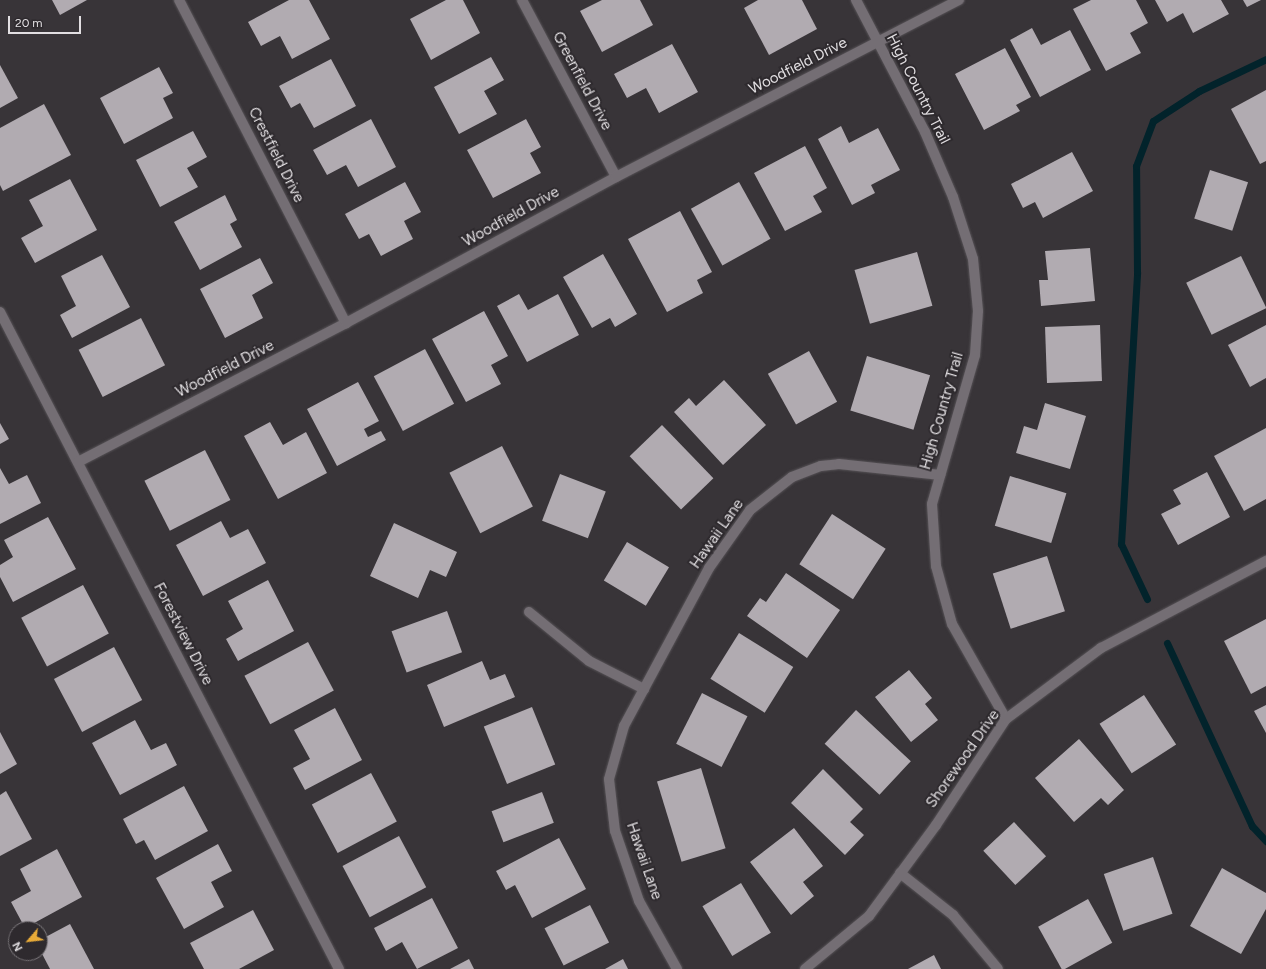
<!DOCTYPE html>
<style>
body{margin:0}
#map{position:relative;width:1266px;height:969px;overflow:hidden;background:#383438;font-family:Figtree,sans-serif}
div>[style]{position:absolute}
.stream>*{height:7px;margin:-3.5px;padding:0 3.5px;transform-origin:3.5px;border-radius:3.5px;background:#02232b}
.building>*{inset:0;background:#b1abb1;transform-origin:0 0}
.roads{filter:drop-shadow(0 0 1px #565256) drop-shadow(0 0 1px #565256)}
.minor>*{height:10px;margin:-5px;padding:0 5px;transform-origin:5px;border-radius:5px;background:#746e74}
span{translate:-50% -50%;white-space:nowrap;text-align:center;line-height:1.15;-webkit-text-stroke:4px #2e2a2e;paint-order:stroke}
.street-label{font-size:15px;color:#e2dfe2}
.north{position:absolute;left:8px;top:921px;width:40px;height:40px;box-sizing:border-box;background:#2e2a2e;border:1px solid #767276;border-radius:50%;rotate:242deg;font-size:11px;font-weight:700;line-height:16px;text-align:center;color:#e2dfe2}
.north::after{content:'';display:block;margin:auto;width:14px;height:18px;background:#e9ab38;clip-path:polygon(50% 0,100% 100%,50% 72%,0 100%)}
.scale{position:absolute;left:8px;top:16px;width:73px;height:18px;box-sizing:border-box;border:2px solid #e2dfe2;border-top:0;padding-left:5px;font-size:12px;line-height:14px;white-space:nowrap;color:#e2dfe2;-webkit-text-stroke:3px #2e2a2e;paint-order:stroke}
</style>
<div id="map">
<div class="stream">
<i style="left:1147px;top:599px;width:61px;rotate:-115.3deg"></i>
<i style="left:1121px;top:544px;width:272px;rotate:-86.6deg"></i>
<i style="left:1137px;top:272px;width:106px;rotate:-90.5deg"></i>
<i style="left:1136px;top:166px;width:48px;rotate:-69.3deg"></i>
<i style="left:1153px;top:121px;width:55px;rotate:-33.1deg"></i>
<i style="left:1199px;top:91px;width:74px;rotate:-25.5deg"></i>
<i style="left:1167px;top:643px;width:202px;rotate:65.1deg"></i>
<i style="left:1252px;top:826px;width:21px;rotate:47deg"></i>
</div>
<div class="building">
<i style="clip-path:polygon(52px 0,87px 0,60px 15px)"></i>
<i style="clip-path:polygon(289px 0,309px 0,330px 39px,292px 59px,280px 36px,261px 46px,248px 22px)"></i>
<i style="clip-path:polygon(446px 0,463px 0,480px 33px,431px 60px,410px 19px)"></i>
<i style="clip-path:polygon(602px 0,640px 0,653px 25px,602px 52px,580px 11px)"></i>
<i style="clip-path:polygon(758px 0,802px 0,817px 29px,769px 55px,744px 8px)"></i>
<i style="clip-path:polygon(1091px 0,1136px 0,1148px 23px,1130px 33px,1141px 53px,1106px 71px,1073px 9px)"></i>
<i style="clip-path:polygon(1155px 0,1221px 0,1229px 14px,1193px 33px,1183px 13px,1167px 22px)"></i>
<i style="clip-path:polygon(1243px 0,1261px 0,1247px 7px)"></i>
<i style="clip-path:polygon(1032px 28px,1041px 45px,1070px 30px,1091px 70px,1040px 97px,1010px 40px)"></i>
<i style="clip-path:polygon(672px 44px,698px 92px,659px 113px,646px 88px,627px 98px,614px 74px)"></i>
<i style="clip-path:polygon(1005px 48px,1031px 97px,1016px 105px,1020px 111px,984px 130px,955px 74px)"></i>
<i style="clip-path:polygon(491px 57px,504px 80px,484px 91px,497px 114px,459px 134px,434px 87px)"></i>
<i style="clip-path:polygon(331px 59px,356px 106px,314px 128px,300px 103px,291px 108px,279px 86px)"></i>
<i style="clip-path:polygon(0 65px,18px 98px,0 108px)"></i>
<i style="clip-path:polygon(159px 67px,173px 93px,163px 98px,173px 118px,124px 144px,100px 98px)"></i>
<i style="clip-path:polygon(1266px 90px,1266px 161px,1260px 164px,1231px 109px)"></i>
<i style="clip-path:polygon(44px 104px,71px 155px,3px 191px,0 185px,0 128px)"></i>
<i style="clip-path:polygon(371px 119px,396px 167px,358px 187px,346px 165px,327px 175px,313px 150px)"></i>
<i style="clip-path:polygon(526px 119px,541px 147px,530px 153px,541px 173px,493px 198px,467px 150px)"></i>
<i style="clip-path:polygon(841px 126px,849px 143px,878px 128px,900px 170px,871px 185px,875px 193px,852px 205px,818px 139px)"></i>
<i style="clip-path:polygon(193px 131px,207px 157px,187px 168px,198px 187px,160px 207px,136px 160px)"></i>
<i style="clip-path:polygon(805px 146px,827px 188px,813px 196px,822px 212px,785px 231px,754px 173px)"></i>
<i style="clip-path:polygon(1072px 152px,1093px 191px,1043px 218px,1035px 202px,1023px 208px,1011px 184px)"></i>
<i style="left:1210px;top:170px;width:40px;height:51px;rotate:18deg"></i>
<i style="clip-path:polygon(70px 179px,97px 230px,35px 263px,21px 238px,43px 226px,29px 200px)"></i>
<i style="clip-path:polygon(405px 182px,421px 212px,404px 221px,413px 239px,381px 256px,369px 234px,359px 239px,345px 214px)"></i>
<i style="left:739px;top:182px;width:65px;height:55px;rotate:61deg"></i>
<i style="clip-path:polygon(225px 195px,237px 220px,230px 224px,242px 247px,200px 270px,174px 222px)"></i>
<i style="clip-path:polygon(680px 211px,712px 272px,697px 280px,703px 293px,667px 312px,628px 239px)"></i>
<i style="clip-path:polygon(1090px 248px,1095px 301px,1041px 306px,1039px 280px,1048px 280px,1045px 251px)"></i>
<i style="left:917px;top:252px;width:56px;height:65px;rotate:74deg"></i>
<i style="clip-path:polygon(603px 254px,637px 314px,615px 327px,610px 318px,592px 328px,563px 277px)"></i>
<i style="clip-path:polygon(102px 255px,130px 307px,72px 338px,60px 315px,76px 306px,61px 276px)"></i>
<i style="left:1241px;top:256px;width:58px;height:61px;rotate:64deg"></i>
<i style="clip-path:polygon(260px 258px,273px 283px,252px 295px,263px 318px,225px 338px,200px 289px)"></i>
<i style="clip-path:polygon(519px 294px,528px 310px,558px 294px,579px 335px,527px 362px,497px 306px)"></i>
<i style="clip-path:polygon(484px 311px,508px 356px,491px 365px,501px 384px,466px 402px,432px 339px)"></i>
<i style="left:141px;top:318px;width:53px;height:70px;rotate:63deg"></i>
<i style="left:1100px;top:325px;width:56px;height:55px;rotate:88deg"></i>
<i style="clip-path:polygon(1266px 325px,1266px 378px,1250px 387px,1228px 345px)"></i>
<i style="left:425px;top:349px;width:62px;height:58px;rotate:62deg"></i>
<i style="left:809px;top:351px;width:58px;height:47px;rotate:61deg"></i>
<i style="left:867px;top:356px;width:66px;height:57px;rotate:17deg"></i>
<i style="clip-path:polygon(724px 380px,766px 425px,723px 465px,674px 412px,689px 398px,696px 406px)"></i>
<i style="clip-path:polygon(358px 382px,379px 421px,364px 429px,368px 437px,381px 431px,386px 440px,337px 466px,307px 409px)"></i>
<i style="clip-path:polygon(1045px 403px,1086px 416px,1070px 469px,1016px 453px,1024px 426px,1037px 430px)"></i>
<i style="clip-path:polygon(270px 422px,283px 445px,306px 432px,327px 473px,278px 499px,244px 436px)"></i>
<i style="clip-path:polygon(0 423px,9px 439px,0 444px)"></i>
<i style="left:662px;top:425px;width:74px;height:45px;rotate:46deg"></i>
<i style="clip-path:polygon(1266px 428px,1266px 499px,1244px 511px,1214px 456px)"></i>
<i style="left:502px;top:446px;width:68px;height:59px;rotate:63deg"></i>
<i style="left:205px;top:450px;width:56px;height:68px;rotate:63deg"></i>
<i style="clip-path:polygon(0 468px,9px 484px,27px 475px,41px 503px,0 524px)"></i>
<i style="clip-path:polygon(1207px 472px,1230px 517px,1178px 545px,1161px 514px,1181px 504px,1173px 490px)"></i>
<i style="left:560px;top:474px;width:49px;height:50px;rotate:21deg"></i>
<i style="left:1010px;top:476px;width:59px;height:52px;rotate:17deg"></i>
<i style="left:832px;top:514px;width:64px;height:60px;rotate:33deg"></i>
<i style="clip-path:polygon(48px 517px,76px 569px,13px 602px,0 577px,0 565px,13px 557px,4px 540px)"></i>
<i style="clip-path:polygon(221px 521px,230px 538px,248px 529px,266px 563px,203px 596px,176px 545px)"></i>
<i style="clip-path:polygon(394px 523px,457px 552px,446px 577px,430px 570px,418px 598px,370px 576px)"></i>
<i style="left:627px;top:542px;width:49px;height:45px;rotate:31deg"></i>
<i style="left:1047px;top:556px;width:58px;height:57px;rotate:72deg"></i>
<i style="clip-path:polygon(786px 573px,840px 610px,807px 658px,747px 616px,760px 598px,766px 602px)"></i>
<i style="clip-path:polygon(268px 580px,294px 631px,238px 661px,226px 639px,243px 629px,228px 601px)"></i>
<i style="left:83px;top:585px;width:55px;height:70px;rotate:62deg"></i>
<i style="left:447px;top:611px;width:44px;height:59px;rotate:70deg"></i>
<i style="clip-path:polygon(1266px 619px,1266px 686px,1251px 694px,1224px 641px)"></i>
<i style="left:739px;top:633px;width:64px;height:54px;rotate:32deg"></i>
<i style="left:308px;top:642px;width:55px;height:72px;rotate:62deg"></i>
<i style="left:114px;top:647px;width:60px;height:68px;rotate:62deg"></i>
<i style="clip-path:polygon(482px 661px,490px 680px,505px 674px,515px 697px,444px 727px,427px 685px)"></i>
<i style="clip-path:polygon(909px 670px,932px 698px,925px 704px,938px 720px,911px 742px,875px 697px)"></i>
<i style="left:702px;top:693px;width:51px;height:57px;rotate:27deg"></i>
<i style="left:1144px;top:695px;width:59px;height:53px;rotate:57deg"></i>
<i style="clip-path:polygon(1266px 705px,1266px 733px,1254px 711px)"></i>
<i style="left:532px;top:707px;width:62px;height:52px;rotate:68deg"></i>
<i style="clip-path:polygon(335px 708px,362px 760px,305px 790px,293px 768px,310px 759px,294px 730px)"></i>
<i style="left:856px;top:710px;width:75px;height:46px;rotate:43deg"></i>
<i style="clip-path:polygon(135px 720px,151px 750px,166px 743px,177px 765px,120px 795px,92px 743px)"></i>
<i style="clip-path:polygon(0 732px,17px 764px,0 774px)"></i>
<i style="clip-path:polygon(1079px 739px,1124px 790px,1108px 805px,1101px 798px,1074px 822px,1035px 778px)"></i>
<i style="left:701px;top:768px;width:84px;height:46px;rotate:73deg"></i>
<i style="clip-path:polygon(823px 769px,863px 809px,850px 822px,864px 835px,845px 855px,791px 803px)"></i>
<i style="left:371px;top:773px;width:55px;height:67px;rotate:62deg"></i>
<i style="clip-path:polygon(184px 786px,208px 831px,155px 860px,144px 840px,136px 844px,123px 819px)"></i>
<i style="clip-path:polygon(6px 791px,32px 839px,0 856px,0 795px)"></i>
<i style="left:542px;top:792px;width:33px;height:54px;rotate:69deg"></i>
<i style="left:1014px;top:822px;width:47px;height:42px;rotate:47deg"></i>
<i style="clip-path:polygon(794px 828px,823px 866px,803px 882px,814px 896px,791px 915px,750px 862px)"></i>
<i style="left:399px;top:836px;width:58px;height:64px;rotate:62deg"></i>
<i style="clip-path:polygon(559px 838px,586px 889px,532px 918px,515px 885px,506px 890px,496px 871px)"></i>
<i style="clip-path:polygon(218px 844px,232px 871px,211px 882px,224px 907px,184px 929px,156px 878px)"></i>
<i style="clip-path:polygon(57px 849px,82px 897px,25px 928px,11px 902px,31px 891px,20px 869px)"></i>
<i style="left:1153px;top:857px;width:60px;height:52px;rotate:71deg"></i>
<i style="clip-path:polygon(1222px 868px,1266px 893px,1266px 909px,1241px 954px,1190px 926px)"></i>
<i style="left:741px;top:883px;width:58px;height:45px;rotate:59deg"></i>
<i style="clip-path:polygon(432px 898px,458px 948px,417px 969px,402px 942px,386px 951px,374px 928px)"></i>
<i style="left:1088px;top:899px;width:50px;height:57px;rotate:61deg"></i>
<i style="left:590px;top:905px;width:42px;height:51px;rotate:63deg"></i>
<i style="clip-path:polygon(253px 910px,274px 950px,239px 969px,204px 969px,190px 943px)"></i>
<i style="clip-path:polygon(70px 924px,94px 969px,50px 969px,40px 950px,40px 940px)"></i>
<i style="clip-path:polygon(934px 955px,941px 969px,908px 969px)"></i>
<i style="clip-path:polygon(469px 959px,474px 969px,450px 969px)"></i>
<i style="clip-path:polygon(623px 959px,628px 969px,605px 969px)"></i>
</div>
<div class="roads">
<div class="minor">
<i style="left:179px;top:0;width:364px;rotate:62.7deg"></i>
<i style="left:522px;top:0;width:200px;rotate:62deg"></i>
<i style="left:856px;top:0;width:149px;rotate:62.4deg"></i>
<i style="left:925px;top:132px;width:71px;rotate:66.7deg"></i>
<i style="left:953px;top:197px;width:65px;rotate:72.1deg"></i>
<i style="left:973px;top:259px;width:52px;rotate:84.5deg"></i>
<i style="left:978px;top:311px;width:44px;rotate:93.9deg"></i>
<i style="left:975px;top:355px;width:155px;rotate:106.1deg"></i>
<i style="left:932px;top:504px;width:62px;rotate:86.3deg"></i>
<i style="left:936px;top:566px;width:60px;rotate:74.6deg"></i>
<i style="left:952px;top:624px;width:109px;rotate:60.4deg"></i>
<i style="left:0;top:312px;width:739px;rotate:62.71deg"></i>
<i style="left:78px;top:462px;width:302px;rotate:-27.4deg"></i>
<i style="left:346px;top:323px;width:307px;rotate:-28.4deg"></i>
<i style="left:616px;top:177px;width:386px;rotate:-27.3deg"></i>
<i style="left:529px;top:612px;width:77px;rotate:39.2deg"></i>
<i style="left:589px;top:661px;width:62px;rotate:27deg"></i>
<i style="left:900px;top:873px;width:68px;rotate:38.4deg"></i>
<i style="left:953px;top:915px;width:70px;rotate:50.2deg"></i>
<i style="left:677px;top:969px;width:78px;rotate:-119.2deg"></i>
<i style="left:639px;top:901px;width:74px;rotate:-108.9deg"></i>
<i style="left:615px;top:831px;width:52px;rotate:-96.6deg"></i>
<i style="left:609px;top:779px;width:55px;rotate:-74.2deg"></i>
<i style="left:624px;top:726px;width:179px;rotate:-61.7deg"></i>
<i style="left:709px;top:568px;width:71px;rotate:-54.7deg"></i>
<i style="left:750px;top:510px;width:53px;rotate:-38.2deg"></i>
<i style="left:792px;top:477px;width:31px;rotate:-21deg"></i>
<i style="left:821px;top:466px;width:18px;rotate:-6deg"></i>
<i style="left:839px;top:464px;width:102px;rotate:6.2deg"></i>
<i style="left:805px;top:969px;width:83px;rotate:-39.6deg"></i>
<i style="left:869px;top:916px;width:113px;rotate:-53.6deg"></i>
<i style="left:936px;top:825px;width:127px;rotate:-56.6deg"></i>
<i style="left:1006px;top:719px;width:119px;rotate:-36.8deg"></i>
<i style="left:1101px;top:648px;width:187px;rotate:-27.8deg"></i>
</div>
</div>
<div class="street-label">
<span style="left:798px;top:66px;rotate:-27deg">Woodfield Drive</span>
<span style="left:582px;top:81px;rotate:62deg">Greenfield Drive</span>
<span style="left:918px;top:89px;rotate:63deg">High Country Trail</span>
<span style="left:276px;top:155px;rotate:63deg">Crestfield Drive</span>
<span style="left:511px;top:217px;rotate:-29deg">Woodfield Drive</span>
<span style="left:225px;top:369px;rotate:-27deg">Woodfield Drive</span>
<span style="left:942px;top:411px;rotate:-74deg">High Country Trail</span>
<span style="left:717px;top:534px;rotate:-55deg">Hawaii Lane</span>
<span style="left:183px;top:634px;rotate:63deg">Forestview Drive</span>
<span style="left:963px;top:759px;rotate:-55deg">Shorewood Drive</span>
<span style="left:644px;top:861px;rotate:71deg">Hawaii Lane</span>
</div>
<div class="north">N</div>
<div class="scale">20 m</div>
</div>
